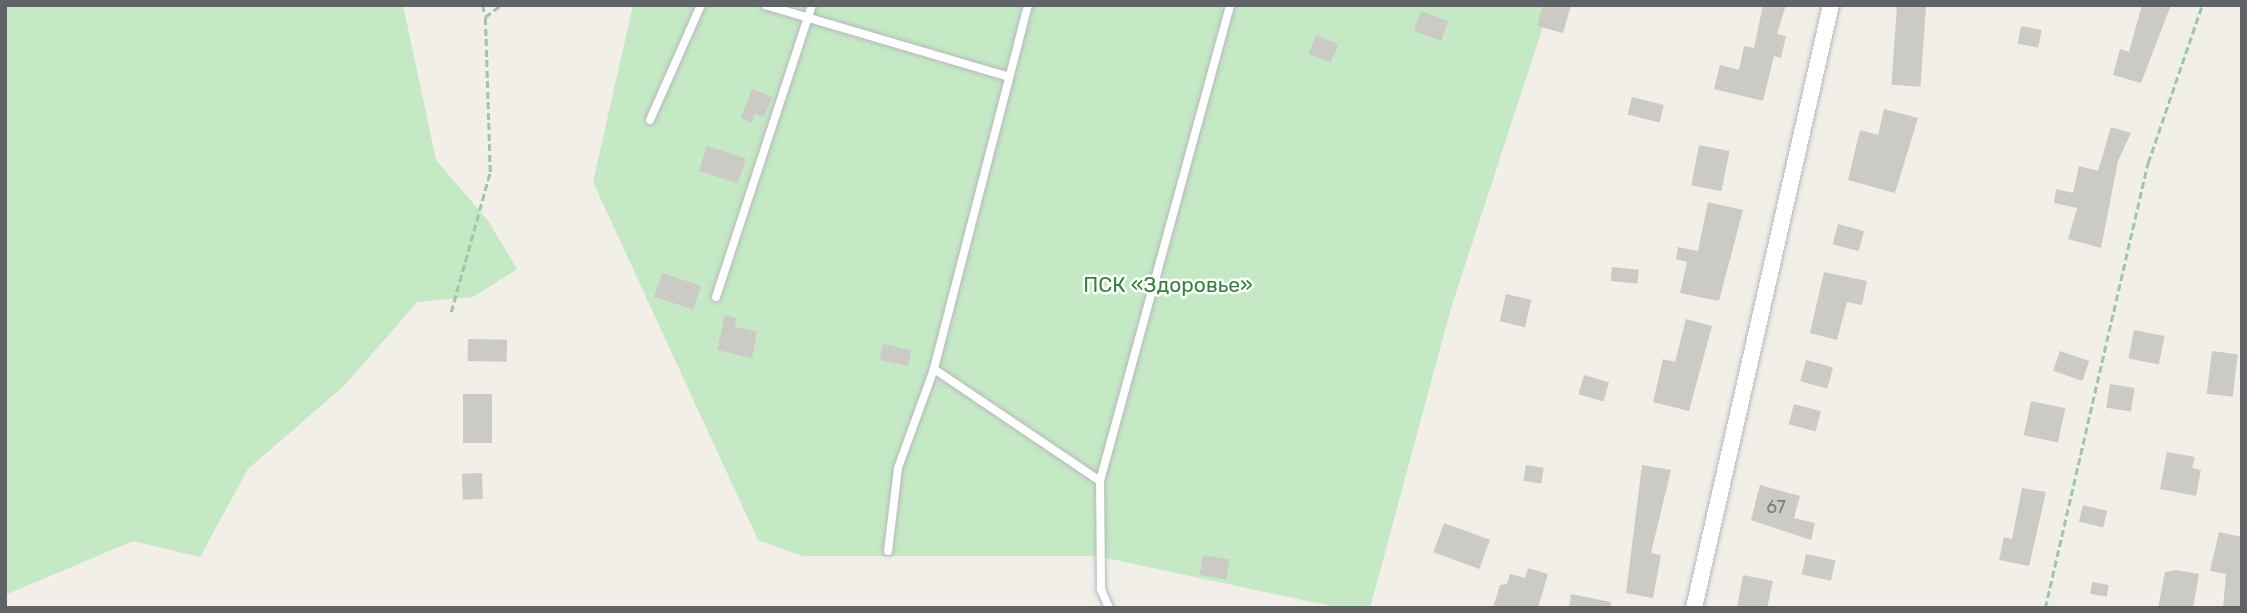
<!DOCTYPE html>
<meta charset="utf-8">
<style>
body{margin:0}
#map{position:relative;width:2247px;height:613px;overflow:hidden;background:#f1efe8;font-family:Rubik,sans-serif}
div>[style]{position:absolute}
.green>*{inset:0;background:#c5e8c5}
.building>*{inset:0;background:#cccac5;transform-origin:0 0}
.path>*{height:2.5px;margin-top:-1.25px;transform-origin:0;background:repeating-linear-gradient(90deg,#9cc7a9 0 7px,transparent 0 10.5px)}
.roads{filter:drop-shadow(0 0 2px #b5b8bc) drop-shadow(0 0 2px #b5b8bc)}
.service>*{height:8px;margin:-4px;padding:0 4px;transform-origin:4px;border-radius:4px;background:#fff}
.minor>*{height:16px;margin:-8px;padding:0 8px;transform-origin:8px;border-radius:8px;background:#fff}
span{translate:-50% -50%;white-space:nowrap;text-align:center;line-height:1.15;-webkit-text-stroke:5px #fff;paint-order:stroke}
.number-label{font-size:18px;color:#7a7d7f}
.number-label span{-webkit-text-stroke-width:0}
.park-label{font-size:21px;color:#348238}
.frame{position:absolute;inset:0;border:7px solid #5f6368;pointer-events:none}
</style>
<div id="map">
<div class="green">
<i style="clip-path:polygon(5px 5px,403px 5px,436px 160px,489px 222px,517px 269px,473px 297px,417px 302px,345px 385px,248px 469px,200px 557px,133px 541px,5px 595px)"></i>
<i style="clip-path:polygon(633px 5px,1550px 5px,1451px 308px,1370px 608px,1340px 608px,1097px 556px,803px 556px,758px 540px,593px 182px)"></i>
</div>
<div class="building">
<i style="clip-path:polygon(1543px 5px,1571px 5px,1563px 33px,1537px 26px)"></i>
<i style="clip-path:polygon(1763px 5px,1786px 5px,1777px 34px,1786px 36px,1781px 58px,1774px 56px,1763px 101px,1714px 89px,1720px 65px,1739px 70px,1744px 46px,1754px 48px)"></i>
<i style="left:1897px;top:5px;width:29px;height:80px;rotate:4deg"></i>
<i style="clip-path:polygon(2142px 5px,2171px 5px,2141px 83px,2113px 75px,2120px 49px,2129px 52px)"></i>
<i style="left:1421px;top:11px;width:29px;height:21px;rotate:20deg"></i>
<i style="left:2021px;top:26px;width:21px;height:18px;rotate:11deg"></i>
<i style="left:1316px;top:35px;width:24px;height:20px;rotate:22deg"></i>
<i style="clip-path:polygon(752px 89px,772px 97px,764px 117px,755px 114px,752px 123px,741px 118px)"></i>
<i style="left:1632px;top:97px;width:33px;height:18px;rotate:14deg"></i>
<i style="clip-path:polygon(1884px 109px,1918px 118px,1895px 193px,1848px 180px,1860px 130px,1878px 135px)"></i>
<i style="clip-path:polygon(2111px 127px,2131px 133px,2118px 161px,2101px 248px,2068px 239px,2077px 208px,2054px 203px,2056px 189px,2073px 193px,2079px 166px,2098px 171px)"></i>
<i style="left:1699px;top:145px;width:31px;height:41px;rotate:11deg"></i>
<i style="left:707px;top:146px;width:41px;height:26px;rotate:18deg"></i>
<i style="clip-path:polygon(1708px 202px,1743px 210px,1719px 301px,1680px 293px,1687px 262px,1676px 259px,1678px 247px,1698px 251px)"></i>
<i style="left:1838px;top:224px;width:27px;height:21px;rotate:15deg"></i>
<i style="left:1612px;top:267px;width:27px;height:14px;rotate:6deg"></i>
<i style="clip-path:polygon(1824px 272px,1867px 281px,1862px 305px,1847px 302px,1837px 340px,1810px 333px)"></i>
<i style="left:662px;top:273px;width:41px;height:25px;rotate:18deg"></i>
<i style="left:1506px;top:294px;width:26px;height:28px;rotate:13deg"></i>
<i style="clip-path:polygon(725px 315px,736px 318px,735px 327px,757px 332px,752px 358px,717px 350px)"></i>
<i style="clip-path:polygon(1686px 319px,1712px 326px,1689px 411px,1653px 402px,1663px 359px,1675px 362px)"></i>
<i style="left:2134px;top:330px;width:31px;height:29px;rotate:11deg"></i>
<i style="left:468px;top:339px;width:39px;height:22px;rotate:1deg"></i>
<i style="left:883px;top:344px;width:29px;height:16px;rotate:12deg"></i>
<i style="left:2060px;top:351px;width:31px;height:21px;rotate:19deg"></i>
<i style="left:2212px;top:351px;width:26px;height:43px;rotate:7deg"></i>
<i style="left:1806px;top:360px;width:28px;height:22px;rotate:15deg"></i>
<i style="left:1584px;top:375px;width:26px;height:20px;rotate:16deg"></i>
<i style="left:2110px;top:384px;width:25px;height:24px;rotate:9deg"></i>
<i style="left:463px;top:394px;width:29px;height:49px"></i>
<i style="left:2031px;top:401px;width:35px;height:35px;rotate:12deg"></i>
<i style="left:1794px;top:404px;width:28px;height:21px;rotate:15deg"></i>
<i style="clip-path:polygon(2167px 452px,2195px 457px,2192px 468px,2201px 470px,2196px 496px,2160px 489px)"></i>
<i style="left:1526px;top:465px;width:18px;height:16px;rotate:9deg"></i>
<i style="clip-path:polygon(1642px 465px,1671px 470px,1651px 553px,1661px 555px,1653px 598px,1626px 593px)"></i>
<i style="left:482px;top:473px;width:26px;height:20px;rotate:88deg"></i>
<i style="clip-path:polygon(1760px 485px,1800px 496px,1794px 518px,1815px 523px,1811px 540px,1751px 520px)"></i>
<i style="clip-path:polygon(2022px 488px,2046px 492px,2029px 566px,1999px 560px,2004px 537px,2012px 539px)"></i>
<i style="left:2083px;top:505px;width:25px;height:17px;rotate:14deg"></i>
<i style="left:1444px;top:523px;width:49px;height:31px;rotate:20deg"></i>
<i style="clip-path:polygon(2219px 532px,2242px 537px,2241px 608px,2223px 608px,2226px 574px,2210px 571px)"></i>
<i style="left:1806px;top:554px;width:30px;height:21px;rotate:12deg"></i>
<i style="left:1203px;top:555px;width:27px;height:20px;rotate:10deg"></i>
<i style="clip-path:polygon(1528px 568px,1548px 574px,1538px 608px,1493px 608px,1500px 585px,1507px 584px,1510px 574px,1525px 578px)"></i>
<i style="clip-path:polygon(2176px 570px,2199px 574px,2193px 608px,2158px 608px,2165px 572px)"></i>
<i style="clip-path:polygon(1743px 575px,1773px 581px,1767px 608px,1737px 608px)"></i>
<i style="left:2092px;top:582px;width:17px;height:12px;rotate:10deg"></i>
<i style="clip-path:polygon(1571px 594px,1611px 602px,1610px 608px,1569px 608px)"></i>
</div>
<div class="path">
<i style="left:483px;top:5px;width:11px;rotate:80deg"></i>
<i style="left:451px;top:312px;width:145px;rotate:-74.4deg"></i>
<i style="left:490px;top:172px;width:155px;rotate:-91.8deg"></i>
<i style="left:485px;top:17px;width:20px;rotate:-37deg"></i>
<i style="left:2045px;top:608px;width:457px;rotate:-77deg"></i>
<i style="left:2148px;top:163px;width:167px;rotate:-71.1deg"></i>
</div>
<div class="roads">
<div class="service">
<i style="left:765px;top:5px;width:254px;rotate:16.4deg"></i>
<i style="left:1028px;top:5px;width:376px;rotate:104.5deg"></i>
<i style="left:934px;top:369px;width:200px;rotate:34deg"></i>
<i style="left:650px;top:120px;width:126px;rotate:-66.1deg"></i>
<i style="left:716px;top:297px;width:307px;rotate:-71.8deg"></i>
<i style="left:888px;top:551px;width:84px;rotate:-83.1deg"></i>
<i style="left:898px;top:468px;width:105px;rotate:-70deg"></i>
<i style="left:1109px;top:608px;width:21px;rotate:-113deg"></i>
<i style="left:1101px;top:589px;width:108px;rotate:-90.5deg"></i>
<i style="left:1100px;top:481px;width:493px;rotate:-74.7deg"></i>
</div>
<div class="minor">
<i style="left:1694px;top:608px;width:618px;rotate:-77.2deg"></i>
</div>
</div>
<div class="number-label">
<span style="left:1776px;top:507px">67</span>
</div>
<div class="park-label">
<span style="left:1168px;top:285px">ПСК «Здоровье»</span>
</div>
<div class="frame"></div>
</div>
